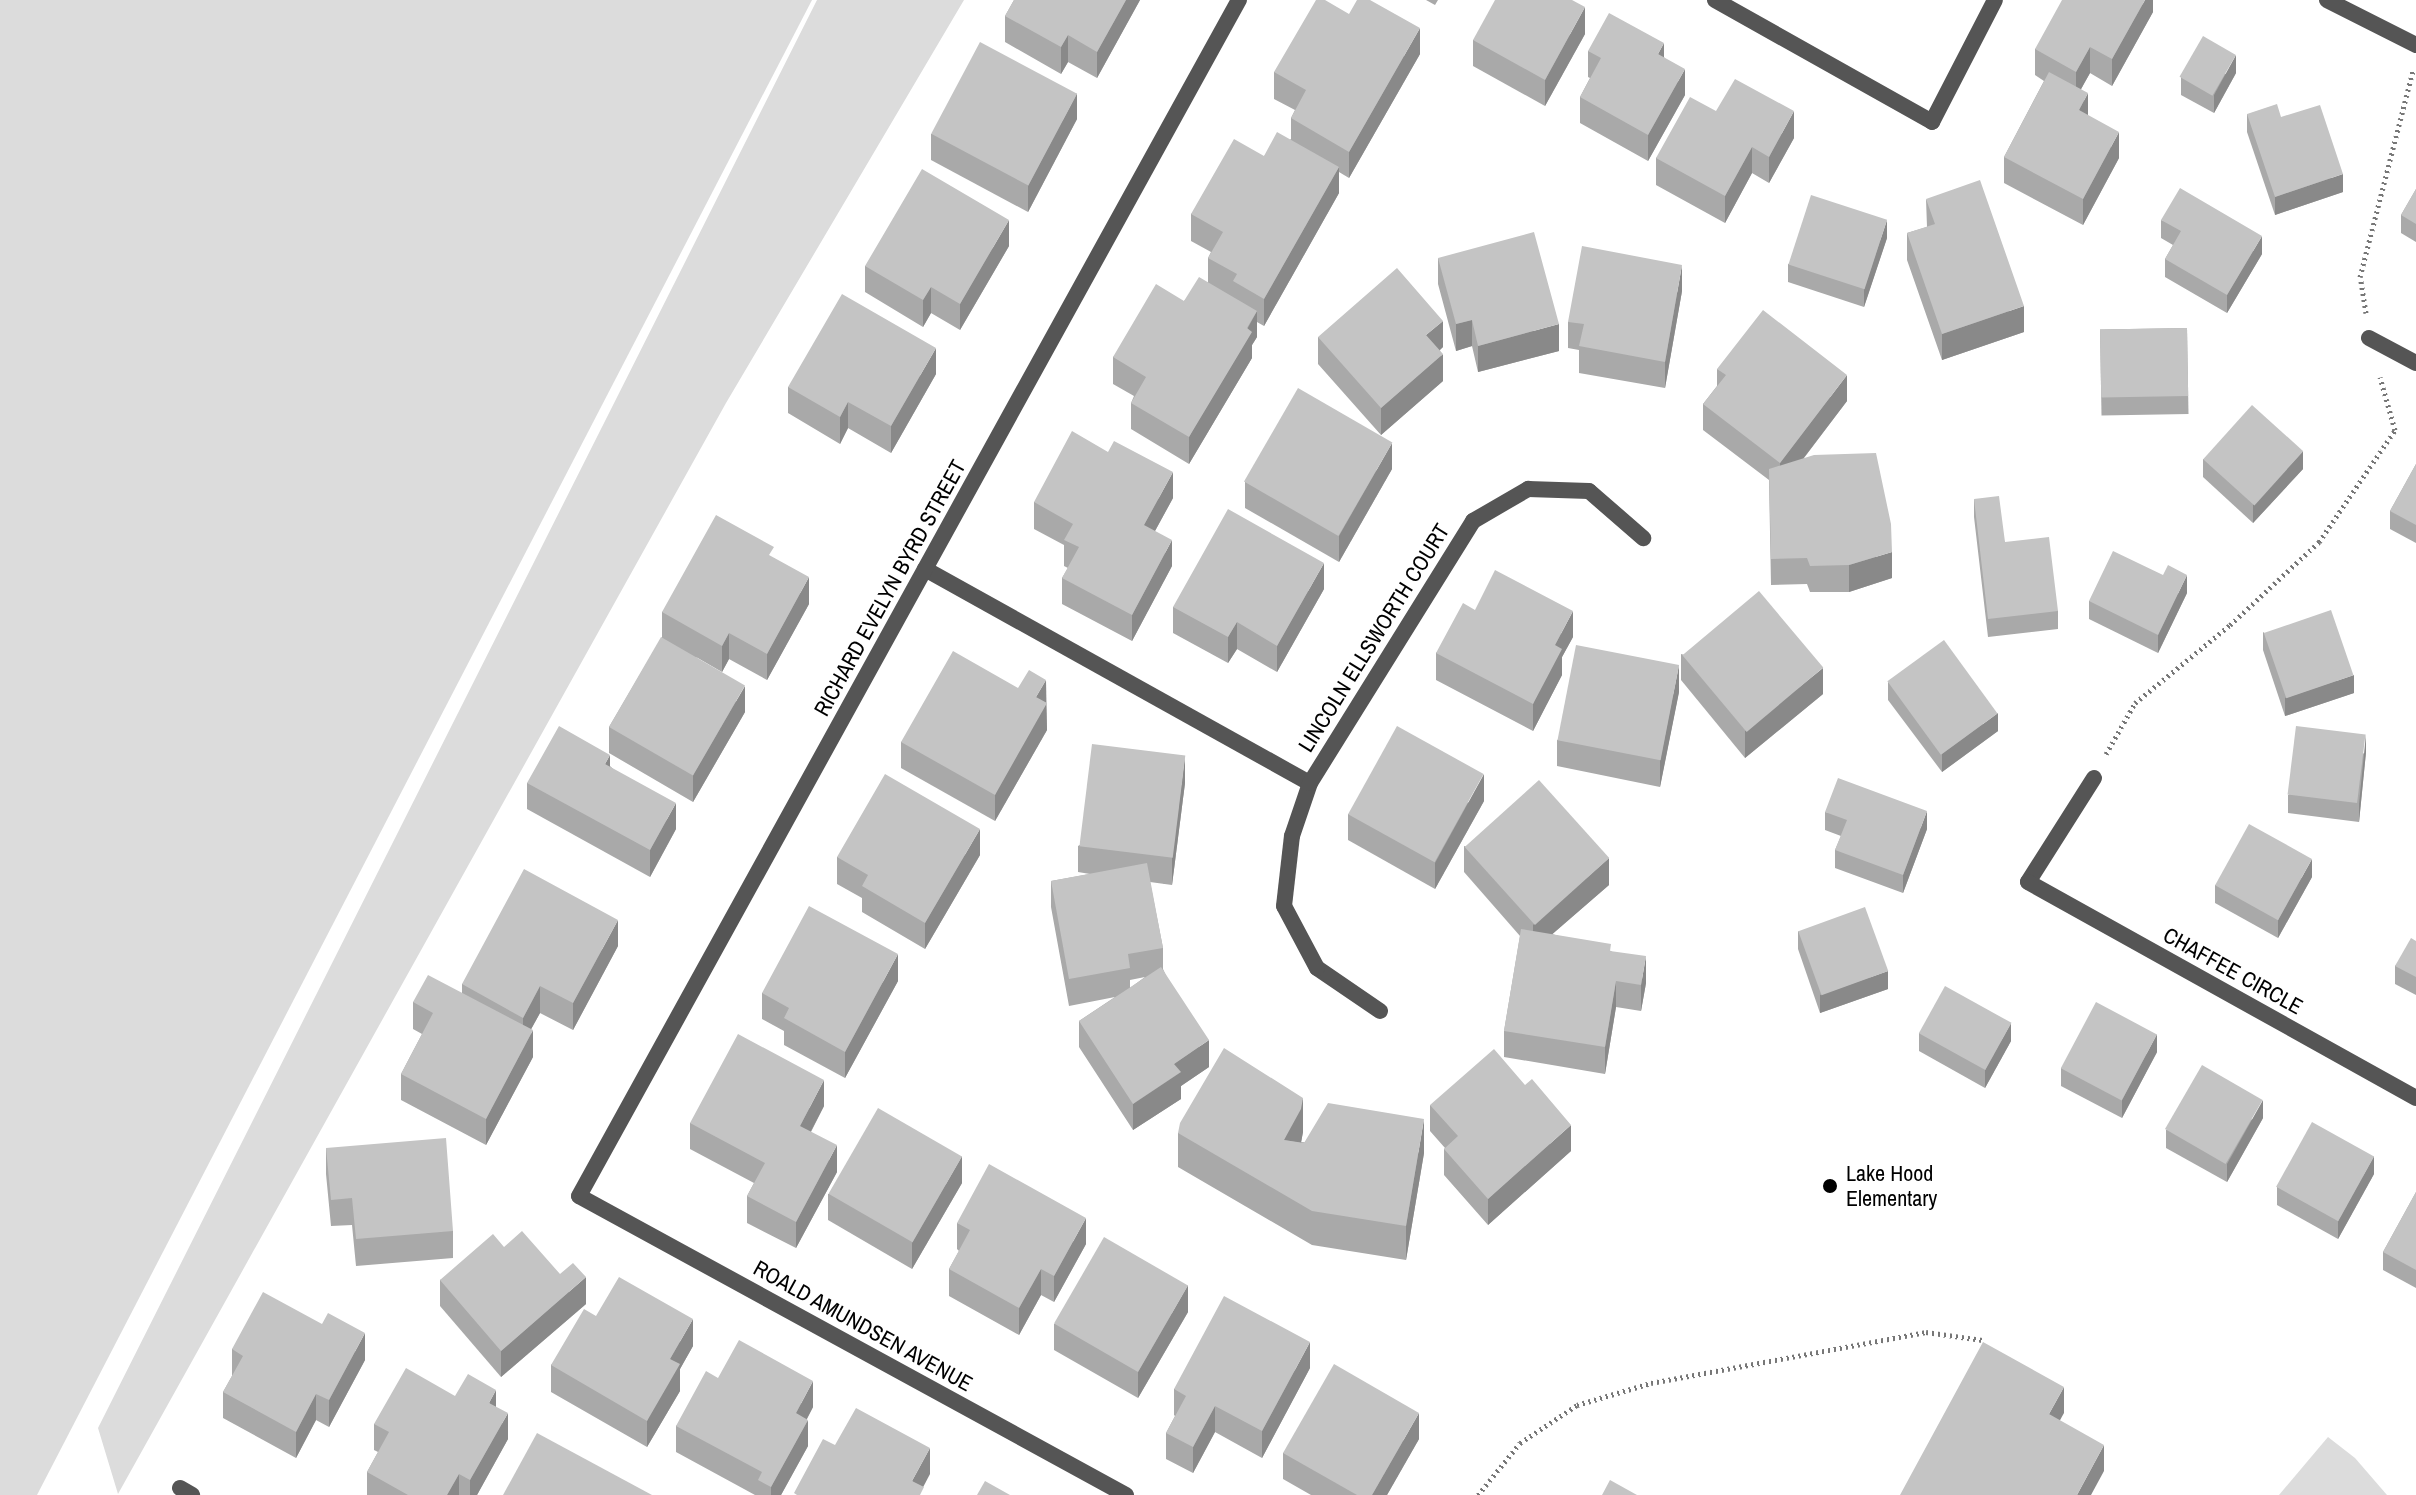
<!DOCTYPE html>
<style>
body{margin:0}
#map{position:relative;width:2416px;height:1495px;overflow:hidden;background:#fff;font-family:"Archivo Narrow",sans-serif}
div>[style]{position:absolute}
.green>*{inset:0;background:#dcdcdc}
.path>*{height:5px;margin-top:-2.5px;transform-origin:0;background:repeating-linear-gradient(90deg,#777 0 2px,transparent 0 6px)}
.minor>*{height:16px;margin:-8px;padding:0 8px;transform-origin:8px;border-radius:8px;background:#555}
.wall>*{inset:0;background:#a9a9a9;transform-origin:0 0}
.shaded-wall>*{inset:0;background:#898989}
.building>*{inset:0;background:#c4c4c4;transform-origin:0 0}
.dots>*{width:22px;height:22px;translate:-50% -50%;box-sizing:border-box;border:4px solid #fff;border-radius:50%}
span{translate:-50% -50%;white-space:nowrap;text-align:center;line-height:1.15;-webkit-text-stroke:6px #fff;paint-order:stroke}
.street-label{font-size:22px;color:#000}
.poi-label{font-size:22px;color:#000}
.left{translate:0 -50%;text-align:left}
</style>
<div id="map">
<div class="green">
<i style="clip-path:polygon(0 0,812px 0,37px 1495px,0 1495px)"></i>
<i style="clip-path:polygon(817px 0,964px 0,726px 403px,118px 1494px,98px 1428px)"></i>
<i style="clip-path:polygon(2328px 1437px,2355px 1458px,2387px 1495px,2279px 1495px)"></i>
</div>
<div class="path">
<i style="left:2366px;top:313px;width:36px;rotate:-99deg"></i>
<i style="left:2360px;top:277px;width:214px;rotate:-75.6deg"></i>
<i style="left:2106px;top:754px;width:59px;rotate:-60.4deg"></i>
<i style="left:2135px;top:703px;width:123px;rotate:-39.4deg"></i>
<i style="left:2230px;top:625px;width:122px;rotate:-43deg"></i>
<i style="left:2319px;top:542px;width:135px;rotate:-55.8deg"></i>
<i style="left:2395px;top:430px;width:55px;rotate:-105.8deg"></i>
<i style="left:1478px;top:1495px;width:67px;rotate:-51.1deg"></i>
<i style="left:1520px;top:1443px;width:69px;rotate:-33.7deg"></i>
<i style="left:1577px;top:1405px;width:77px;rotate:-16.6deg"></i>
<i style="left:1651px;top:1383px;width:280px;rotate:-10.5deg"></i>
<i style="left:1926px;top:1332px;width:57px;rotate:8.1deg"></i>
</div>
<div class="minor">
<i style="left:1715px;top:0;width:249px;rotate:29.3deg"></i>
<i style="left:1932px;top:122px;width:137px;rotate:-62.7deg"></i>
<i style="left:2327px;top:0;width:100px;rotate:26.8deg"></i>
<i style="left:2369px;top:338px;width:53px;rotate:28deg"></i>
<i style="left:925px;top:569px;width:440px;rotate:29.1deg"></i>
<i style="left:2094px;top:778px;width:123px;rotate:122.4deg"></i>
<i style="left:2028px;top:882px;width:444px;rotate:29.1deg"></i>
<i style="left:1380px;top:1011px;width:76px;rotate:-145.7deg"></i>
<i style="left:1317px;top:968px;width:70px;rotate:-118deg"></i>
<i style="left:1284px;top:906px;width:70px;rotate:-83.5deg"></i>
<i style="left:1292px;top:836px;width:56px;rotate:-71.2deg"></i>
<i style="left:1310px;top:783px;width:309px;rotate:-58.1deg"></i>
<i style="left:1473px;top:521px;width:64px;rotate:-30.2deg"></i>
<i style="left:1528px;top:489px;width:61px;rotate:1.9deg"></i>
<i style="left:1589px;top:491px;width:72px;rotate:41deg"></i>
<i style="left:180px;top:1488px;width:14px;rotate:30deg"></i>
<i style="left:1126px;top:1495px;width:623px;rotate:-151.34deg"></i>
<i style="left:579px;top:1196px;width:1366px;rotate:-61.11deg"></i>
</div>
<div class="wall">
<i style="clip-path:polygon(1014px 0,1140px 0,1097px 78px,1068px 62px,1061px 74px,1005px 42px,1005px 16px)"></i>
<i style="clip-path:polygon(1426px 0,1438px 0,1435px 5px)"></i>
<i style="clip-path:polygon(2153px 0,2153px 12px,2112px 86px,2090px 73px,2081px 89px,2088px 116px,2119px 158px,2083px 225px,2004px 183px,2004px 157px,2044px 81px,2035px 75px,2035px 49px)"></i>
<i style="clip-path:polygon(1585px 34px,1545px 106px,1473px 66px,1473px 40px)"></i>
<i style="clip-path:polygon(1588px 51px,1664px 57px,1685px 95px,1648px 161px,1580px 123px,1580px 97px,1590px 78px,1588px 77px)"></i>
<i style="clip-path:polygon(1420px 54px,1349px 178px,1339px 172px,1339px 193px,1264px 326px,1257px 322px,1257px 337px,1252px 345px,1252px 358px,1189px 464px,1131px 429px,1131px 403px,1134px 396px,1113px 384px,1113px 357px,1208px 282px,1208px 258px,1211px 252px,1191px 241px,1191px 214px,1264px 156px,1291px 139px,1291px 118px,1295px 110px,1274px 99px,1274px 72px)"></i>
<i style="clip-path:polygon(2236px 73px,2214px 113px,2181px 95px,2181px 77px)"></i>
<i style="clip-path:polygon(1716px 111px,1794px 138px,1769px 183px,1752px 173px,1725px 223px,1656px 185px,1656px 158px)"></i>
<i style="clip-path:polygon(2247px 114px,2281px 117px,2343px 192px,2275px 215px,2247px 132px)"></i>
<i style="clip-path:polygon(1077px 119px,1028px 212px,931px 160px,931px 134px)"></i>
<i style="clip-path:polygon(2416px 189px,2416px 242px,2401px 233px,2401px 215px)"></i>
<i style="clip-path:polygon(1926px 199px,2024px 332px,1942px 360px,1907px 260px,1907px 233px,1927px 227px)"></i>
<i style="clip-path:polygon(2161px 220px,2262px 254px,2227px 313px,2165px 277px,2165px 259px,2173px 245px,2161px 238px)"></i>
<i style="clip-path:polygon(1887px 238px,1864px 307px,1788px 282px,1788px 264px)"></i>
<i style="clip-path:polygon(1009px 246px,960px 330px,931px 313px,923px 327px,865px 292px,865px 266px)"></i>
<i style="clip-path:polygon(1438px 258px,1559px 351px,1478px 372px,1472px 346px,1456px 351px,1438px 284px)"></i>
<i style="clip-path:polygon(1682px 291px,1665px 388px,1579px 373px,1579px 350px,1568px 348px,1568px 322px)"></i>
<i style="left:2187px;top:328px;width:86px;height:87px;rotate:89deg"></i>
<i style="clip-path:polygon(1318px 337px,1443px 347px,1440px 350px,1443px 381px,1381px 435px,1318px 364px)"></i>
<i style="clip-path:polygon(1717px 369px,1847px 401px,1804px 458px,1892px 578px,1849px 592px,1810px 592px,1807px 584px,1771px 585px,1769px 480px,1703px 430px,1703px 404px,1717px 386px)"></i>
<i style="clip-path:polygon(936px 374px,891px 453px,848px 428px,840px 444px,788px 413px,788px 387px)"></i>
<i style="clip-path:polygon(2203px 459px,2303px 469px,2253px 523px,2203px 477px)"></i>
<i style="clip-path:polygon(2416px 464px,2416px 543px,2390px 529px,2390px 511px)"></i>
<i style="clip-path:polygon(1392px 469px,1339px 562px,1245px 508px,1245px 482px)"></i>
<i style="clip-path:polygon(1173px 498px,1155px 531px,1172px 566px,1132px 641px,1062px 604px,1062px 578px,1068px 568px,1064px 566px,1064px 545px,1034px 529px,1034px 502px)"></i>
<i style="clip-path:polygon(1974px 499px,2005px 542px,2058px 611px,2058px 629px,1988px 637px,1974px 517px)"></i>
<i style="clip-path:polygon(774px 558px,809px 604px,767px 680px,729px 659px,722px 672px,696px 657px,745px 712px,693px 802px,609px 753px,609px 727px,662px 637px,662px 612px)"></i>
<i style="clip-path:polygon(1324px 589px,1277px 672px,1237px 649px,1228px 663px,1173px 633px,1173px 607px)"></i>
<i style="clip-path:polygon(2187px 593px,2158px 653px,2089px 619px,2089px 601px)"></i>
<i style="clip-path:polygon(1475px 610px,1573px 637px,1562px 657px,1562px 675px,1533px 731px,1436px 680px,1436px 653px)"></i>
<i style="clip-path:polygon(2263px 632px,2354px 693px,2285px 716px,2263px 650px)"></i>
<i style="clip-path:polygon(1681px 654px,1823px 694px,1745px 758px,1681px 680px)"></i>
<i style="clip-path:polygon(1888px 682px,1998px 731px,1942px 772px,1888px 700px)"></i>
<i style="clip-path:polygon(1018px 688px,1046px 703px,1047px 730px,995px 821px,901px 768px,901px 742px)"></i>
<i style="clip-path:polygon(1679px 692px,1660px 787px,1557px 766px,1557px 740px)"></i>
<i style="clip-path:polygon(2366px 752px,2359px 822px,2288px 813px,2288px 795px)"></i>
<i style="clip-path:polygon(610px 766px,676px 829px,650px 877px,527px 809px,527px 783px)"></i>
<i style="clip-path:polygon(evenodd,1185px 783px,1172px 885px,1150px 882px,1163px 948px,1163px 969px,1209px 1067px,1181px 1086px,1181px 1099px,1133px 1130px,1079px 1047px,1079px 1021px,1115px 997px,1069px 1006px,1051px 907px,1051px 881px,1090px 874px,1078px 872px,1078px 846px,1185px 783px,1145px 977px,1130px 988px,1130px 980px,1145px 977px)"></i>
<i style="clip-path:polygon(1484px 801px,1435px 889px,1348px 840px,1348px 814px)"></i>
<i style="clip-path:polygon(1825px 812px,1927px 829px,1903px 893px,1835px 868px,1835px 850px,1841px 836px,1825px 830px)"></i>
<i style="clip-path:polygon(1464px 846px,1609px 885px,1552px 934px,1611px 951px,1646px 983px,1641px 1011px,1616px 1007px,1605px 1074px,1504px 1057px,1504px 1031px,1520px 936px,1464px 872px)"></i>
<i style="clip-path:polygon(980px 855px,925px 949px,862px 912px,862px 898px,837px 884px,837px 857px)"></i>
<i style="clip-path:polygon(2312px 877px,2278px 938px,2215px 903px,2215px 885px)"></i>
<i style="clip-path:polygon(1798px 931px,1888px 989px,1820px 1013px,1798px 949px)"></i>
<i style="clip-path:polygon(2416px 941px,2416px 995px,2395px 984px,2395px 966px)"></i>
<i style="clip-path:polygon(618px 946px,573px 1030px,540px 1013px,531px 1029px,533px 1057px,486px 1145px,401px 1100px,401px 1074px,422px 1034px,413px 1029px,413px 1002px,462px 993px,462px 984px)"></i>
<i style="clip-path:polygon(898px 981px,845px 1078px,784px 1045px,784px 1031px,762px 1019px,762px 993px)"></i>
<i style="clip-path:polygon(1919px 1033px,2011px 1041px,1985px 1088px,1919px 1051px)"></i>
<i style="clip-path:polygon(2157px 1052px,2122px 1118px,2061px 1086px,2061px 1068px)"></i>
<i style="clip-path:polygon(1430px 1105px,1571px 1151px,1488px 1225px,1444px 1175px,1444px 1149px,1445px 1148px,1430px 1131px)"></i>
<i style="clip-path:polygon(824px 1106px,811px 1132px,837px 1172px,796px 1248px,747px 1223px,747px 1196px,754px 1183px,690px 1149px,690px 1123px)"></i>
<i style="clip-path:polygon(2263px 1118px,2227px 1182px,2166px 1148px,2166px 1130px)"></i>
<i style="clip-path:polygon(1303px 1132px,1301px 1142px,1424px 1153px,1406px 1260px,1312px 1245px,1178px 1167px,1178px 1133px)"></i>
<i style="clip-path:polygon(326px 1148px,453px 1231px,453px 1258px,356px 1266px,352px 1225px,331px 1226px,326px 1174px)"></i>
<i style="clip-path:polygon(2374px 1174px,2338px 1239px,2277px 1205px,2277px 1187px)"></i>
<i style="clip-path:polygon(962px 1183px,912px 1269px,828px 1220px,828px 1194px)"></i>
<i style="clip-path:polygon(2416px 1192px,2416px 1288px,2383px 1270px,2383px 1252px)"></i>
<i style="clip-path:polygon(957px 1223px,1086px 1244px,1054px 1302px,1041px 1295px,1019px 1335px,949px 1296px,949px 1269px,959px 1251px,957px 1249px)"></i>
<i style="clip-path:polygon(504px 1247px,586px 1304px,501px 1377px,440px 1306px,440px 1280px)"></i>
<i style="clip-path:polygon(1188px 1312px,1138px 1398px,1054px 1350px,1054px 1324px)"></i>
<i style="clip-path:polygon(596px 1316px,693px 1346px,680px 1369px,680px 1391px,647px 1447px,551px 1392px,551px 1365px)"></i>
<i style="clip-path:polygon(322px 1324px,365px 1360px,329px 1427px,316px 1420px,296px 1458px,223px 1418px,223px 1392px,232px 1376px,232px 1349px)"></i>
<i style="clip-path:polygon(1310px 1368px,1262px 1458px,1215px 1432px,1193px 1473px,1166px 1459px,1166px 1433px,1175px 1416px,1174px 1415px,1174px 1389px)"></i>
<i style="clip-path:polygon(718px 1378px,813px 1407px,807px 1419px,808px 1446px,781px 1495px,755px 1495px,676px 1452px,676px 1426px)"></i>
<i style="clip-path:polygon(455px 1396px,496px 1407px,508px 1439px,477px 1495px,367px 1495px,367px 1472px,378px 1452px,374px 1450px,374px 1424px)"></i>
<i style="clip-path:polygon(1419px 1439px,1387px 1495px,1311px 1495px,1283px 1479px,1283px 1453px)"></i>
</div>
<div class="shaded-wall">
<i style="clip-path:polygon(1126px 0,1140px 0,1097px 78px,1097px 52px)"></i>
<i style="clip-path:polygon(2145px 0,2153px 0,2153px 12px,2112px 86px,2112px 59px)"></i>
<i style="clip-path:polygon(1585px 7px,1585px 34px,1545px 106px,1545px 80px)"></i>
<i style="clip-path:polygon(1420px 28px,1420px 54px,1349px 178px,1349px 152px)"></i>
<i style="clip-path:polygon(1068px 35px,1068px 62px,1061px 74px,1061px 47px)"></i>
<i style="clip-path:polygon(1664px 43px,1664px 69px,1658px 54px)"></i>
<i style="clip-path:polygon(2090px 47px,2090px 73px,2076px 98px,2076px 72px)"></i>
<i style="clip-path:polygon(2236px 55px,2236px 73px,2214px 113px,2214px 95px)"></i>
<i style="clip-path:polygon(1685px 69px,1685px 95px,1648px 161px,1648px 135px)"></i>
<i style="clip-path:polygon(1077px 93px,1077px 119px,1028px 212px,1028px 186px)"></i>
<i style="clip-path:polygon(2088px 93px,2088px 119px,2079px 110px)"></i>
<i style="clip-path:polygon(1794px 111px,1794px 138px,1769px 183px,1769px 157px)"></i>
<i style="clip-path:polygon(2119px 132px,2119px 158px,2083px 225px,2083px 199px)"></i>
<i style="clip-path:polygon(1752px 147px,1752px 173px,1725px 223px,1725px 196px)"></i>
<i style="clip-path:polygon(1339px 167px,1339px 193px,1264px 326px,1264px 299px)"></i>
<i style="clip-path:polygon(2343px 174px,2343px 192px,2275px 215px,2275px 197px)"></i>
<i style="clip-path:polygon(1009px 220px,1009px 246px,960px 330px,960px 304px)"></i>
<i style="clip-path:polygon(1887px 220px,1887px 238px,1864px 307px,1864px 289px)"></i>
<i style="clip-path:polygon(2262px 236px,2262px 254px,2227px 313px,2227px 295px)"></i>
<i style="clip-path:polygon(1682px 265px,1682px 291px,1665px 388px,1665px 362px)"></i>
<i style="clip-path:polygon(931px 287px,931px 313px,923px 327px,923px 300px)"></i>
<i style="clip-path:polygon(2024px 306px,2024px 332px,1942px 360px,1942px 334px)"></i>
<i style="clip-path:polygon(1257px 311px,1257px 337px,1252px 345px,1252px 358px,1189px 464px,1189px 437px)"></i>
<i style="clip-path:polygon(1472px 320px,1472px 346px,1456px 351px,1456px 324px)"></i>
<i style="clip-path:polygon(1443px 321px,1443px 347px,1426px 362px,1426px 335px)"></i>
<i style="clip-path:polygon(1559px 324px,1559px 351px,1478px 372px,1478px 346px)"></i>
<i style="clip-path:polygon(936px 348px,936px 374px,891px 453px,891px 426px)"></i>
<i style="clip-path:polygon(1443px 354px,1443px 381px,1381px 435px,1381px 408px)"></i>
<i style="clip-path:polygon(1847px 375px,1847px 401px,1780px 489px,1780px 463px)"></i>
<i style="clip-path:polygon(848px 402px,848px 428px,840px 444px,840px 417px)"></i>
<i style="clip-path:polygon(1392px 443px,1392px 469px,1339px 562px,1339px 536px)"></i>
<i style="clip-path:polygon(2303px 451px,2303px 469px,2253px 523px,2253px 505px)"></i>
<i style="clip-path:polygon(1173px 472px,1173px 498px,1144px 551px,1144px 525px)"></i>
<i style="clip-path:polygon(1172px 540px,1172px 566px,1132px 641px,1132px 615px)"></i>
<i style="clip-path:polygon(1892px 552px,1892px 578px,1849px 592px,1849px 565px)"></i>
<i style="clip-path:polygon(1324px 563px,1324px 589px,1277px 672px,1277px 646px)"></i>
<i style="clip-path:polygon(2187px 575px,2187px 593px,2158px 653px,2158px 635px)"></i>
<i style="clip-path:polygon(809px 577px,809px 604px,767px 680px,767px 654px)"></i>
<i style="clip-path:polygon(1573px 611px,1573px 637px,1562px 657px,1562px 675px,1533px 731px,1533px 704px,1555px 645px)"></i>
<i style="clip-path:polygon(1237px 622px,1237px 649px,1228px 663px,1228px 637px)"></i>
<i style="clip-path:polygon(729px 633px,729px 659px,722px 672px,722px 646px)"></i>
<i style="clip-path:polygon(1679px 665px,1679px 692px,1660px 787px,1660px 761px)"></i>
<i style="clip-path:polygon(1823px 668px,1823px 694px,1745px 758px,1745px 731px)"></i>
<i style="clip-path:polygon(2354px 675px,2354px 693px,2285px 716px,2285px 698px)"></i>
<i style="clip-path:polygon(1046px 680px,1047px 730px,995px 821px,995px 795px,1036px 697px)"></i>
<i style="clip-path:polygon(745px 686px,745px 712px,693px 802px,693px 775px)"></i>
<i style="clip-path:polygon(1998px 713px,1998px 731px,1942px 772px,1942px 754px)"></i>
<i style="clip-path:polygon(2366px 734px,2366px 752px,2359px 822px,2359px 804px)"></i>
<i style="clip-path:polygon(610px 755px,610px 781px,605px 764px)"></i>
<i style="clip-path:polygon(1185px 756px,1185px 783px,1172px 885px,1172px 858px)"></i>
<i style="clip-path:polygon(1484px 774px,1484px 801px,1435px 889px,1435px 863px)"></i>
<i style="clip-path:polygon(676px 803px,676px 829px,650px 877px,650px 850px)"></i>
<i style="clip-path:polygon(1927px 811px,1927px 829px,1903px 893px,1903px 875px)"></i>
<i style="clip-path:polygon(980px 829px,980px 855px,925px 949px,925px 923px)"></i>
<i style="clip-path:polygon(1609px 858px,1609px 885px,1533px 951px,1533px 925px)"></i>
<i style="clip-path:polygon(2312px 859px,2312px 877px,2278px 938px,2278px 920px)"></i>
<i style="clip-path:polygon(618px 920px,618px 946px,573px 1030px,573px 1003px)"></i>
<i style="clip-path:polygon(898px 954px,898px 981px,845px 1078px,845px 1052px)"></i>
<i style="clip-path:polygon(1646px 956px,1646px 983px,1641px 1011px,1641px 985px)"></i>
<i style="clip-path:polygon(1888px 971px,1888px 989px,1820px 1013px,1820px 995px)"></i>
<i style="clip-path:polygon(1616px 981px,1616px 1007px,1605px 1074px,1605px 1047px)"></i>
<i style="clip-path:polygon(540px 986px,540px 1013px,523px 1044px,523px 1018px)"></i>
<i style="clip-path:polygon(2011px 1023px,2011px 1041px,1985px 1088px,1985px 1070px)"></i>
<i style="clip-path:polygon(533px 1030px,533px 1057px,486px 1145px,486px 1119px)"></i>
<i style="clip-path:polygon(2157px 1034px,2157px 1052px,2122px 1118px,2122px 1100px)"></i>
<i style="clip-path:polygon(1209px 1040px,1209px 1067px,1181px 1086px,1181px 1099px,1133px 1130px,1133px 1104px,1174px 1064px)"></i>
<i style="clip-path:polygon(824px 1080px,824px 1106px,800px 1152px,800px 1126px)"></i>
<i style="clip-path:polygon(1303px 1098px,1303px 1132px,1301px 1143px,1284px 1140px)"></i>
<i style="clip-path:polygon(2263px 1100px,2263px 1118px,2227px 1182px,2227px 1164px)"></i>
<i style="clip-path:polygon(1424px 1119px,1424px 1153px,1406px 1260px,1406px 1226px)"></i>
<i style="clip-path:polygon(1571px 1125px,1571px 1151px,1488px 1225px,1488px 1199px)"></i>
<i style="clip-path:polygon(837px 1145px,837px 1172px,796px 1248px,796px 1222px)"></i>
<i style="clip-path:polygon(962px 1156px,962px 1183px,912px 1269px,912px 1243px)"></i>
<i style="clip-path:polygon(2374px 1156px,2374px 1174px,2338px 1239px,2338px 1221px)"></i>
<i style="clip-path:polygon(1086px 1218px,1086px 1244px,1054px 1302px,1054px 1276px)"></i>
<i style="clip-path:polygon(1041px 1269px,1041px 1295px,1019px 1335px,1019px 1308px)"></i>
<i style="clip-path:polygon(586px 1277px,586px 1304px,501px 1377px,501px 1351px)"></i>
<i style="clip-path:polygon(1188px 1285px,1188px 1312px,1138px 1398px,1138px 1372px)"></i>
<i style="clip-path:polygon(693px 1319px,693px 1346px,680px 1369px,680px 1391px,647px 1447px,647px 1421px,670px 1359px)"></i>
<i style="clip-path:polygon(365px 1333px,365px 1360px,329px 1427px,329px 1400px)"></i>
<i style="clip-path:polygon(1310px 1342px,1310px 1368px,1262px 1458px,1262px 1431px)"></i>
<i style="clip-path:polygon(813px 1381px,813px 1407px,796px 1439px,796px 1413px)"></i>
<i style="clip-path:polygon(2064px 1387px,2064px 1413px,2049px 1440px,2049px 1414px)"></i>
<i style="clip-path:polygon(496px 1390px,496px 1416px,489px 1403px)"></i>
<i style="clip-path:polygon(316px 1394px,316px 1420px,296px 1458px,296px 1432px)"></i>
<i style="clip-path:polygon(1215px 1406px,1215px 1432px,1193px 1473px,1193px 1447px)"></i>
<i style="clip-path:polygon(508px 1413px,508px 1439px,477px 1495px,470px 1495px,470px 1480px)"></i>
<i style="clip-path:polygon(1419px 1413px,1419px 1439px,1387px 1495px,1372px 1495px)"></i>
<i style="clip-path:polygon(808px 1420px,808px 1446px,781px 1495px,771px 1495px,771px 1487px)"></i>
<i style="clip-path:polygon(2104px 1445px,2104px 1471px,2091px 1495px,2077px 1495px)"></i>
<i style="clip-path:polygon(930px 1448px,930px 1474px,919px 1495px,912px 1481px)"></i>
<i style="clip-path:polygon(459px 1474px,459px 1495px,447px 1495px)"></i>
</div>
<div class="building">
<i style="clip-path:polygon(1014px 0,1126px 0,1097px 52px,1068px 35px,1061px 47px,1005px 16px)"></i>
<i style="clip-path:polygon(1316px 0,1325px 0,1349px 14px,1357px 0,1370px 0,1420px 28px,1349px 152px,1291px 118px,1306px 90px,1274px 72px)"></i>
<i style="clip-path:polygon(1495px 0,1572px 0,1585px 7px,1545px 80px,1473px 40px)"></i>
<i style="clip-path:polygon(2062px 0,2145px 0,2112px 59px,2090px 47px,2076px 72px,2035px 49px)"></i>
<i style="clip-path:polygon(1609px 13px,1664px 43px,1658px 54px,1685px 69px,1648px 135px,1580px 97px,1601px 58px,1588px 51px)"></i>
<i style="left:2203px;top:36px;width:38px;height:47px;rotate:30deg"></i>
<i style="left:980px;top:42px;width:110px;height:104px;rotate:28deg"></i>
<i style="clip-path:polygon(2049px 72px,2088px 93px,2079px 110px,2119px 132px,2083px 199px,2004px 157px)"></i>
<i style="clip-path:polygon(1735px 79px,1794px 111px,1769px 157px,1752px 147px,1725px 196px,1656px 158px,1690px 97px,1716px 111px)"></i>
<i style="clip-path:polygon(2277px 104px,2281px 117px,2320px 105px,2343px 174px,2275px 197px,2247px 114px)"></i>
<i style="clip-path:polygon(1277px 132px,1339px 167px,1264px 299px,1233px 281px,1237px 274px,1208px 258px,1223px 232px,1191px 214px,1234px 139px,1264px 156px)"></i>
<i style="clip-path:polygon(922px 169px,1009px 220px,960px 304px,931px 287px,923px 300px,865px 266px)"></i>
<i style="clip-path:polygon(1980px 180px,2024px 306px,1942px 334px,1907px 233px,1935px 224px,1926px 199px)"></i>
<i style="clip-path:polygon(2180px 188px,2262px 236px,2227px 295px,2165px 259px,2181px 231px,2161px 220px)"></i>
<i style="clip-path:polygon(2416px 189px,2416px 224px,2401px 215px)"></i>
<i style="left:1811px;top:195px;width:80px;height:73px;rotate:18deg"></i>
<i style="clip-path:polygon(1534px 232px,1559px 324px,1478px 346px,1472px 320px,1456px 324px,1438px 258px)"></i>
<i style="clip-path:polygon(1582px 246px,1682px 265px,1665px 362px,1579px 346px,1584px 324px,1568px 322px)"></i>
<i style="clip-path:polygon(1397px 268px,1443px 321px,1426px 335px,1443px 354px,1381px 408px,1318px 337px)"></i>
<i style="clip-path:polygon(1199px 277px,1257px 311px,1247px 328px,1252px 332px,1189px 437px,1131px 403px,1146px 377px,1113px 357px,1156px 284px,1184px 301px)"></i>
<i style="clip-path:polygon(842px 294px,936px 348px,891px 426px,848px 402px,840px 417px,788px 387px)"></i>
<i style="clip-path:polygon(1763px 310px,1847px 375px,1780px 463px,1703px 404px,1726px 375px,1717px 369px)"></i>
<i style="left:2187px;top:328px;width:68px;height:87px;rotate:89deg"></i>
<i style="left:1298px;top:388px;width:109px;height:108px;rotate:30deg"></i>
<i style="left:2252px;top:405px;width:69px;height:73px;rotate:42deg"></i>
<i style="clip-path:polygon(1072px 431px,1108px 452px,1114px 441px,1173px 472px,1144px 525px,1172px 540px,1132px 615px,1062px 578px,1079px 547px,1064px 540px,1073px 524px,1034px 502px)"></i>
<i style="clip-path:polygon(1876px 453px,1891px 524px,1892px 552px,1849px 565px,1810px 566px,1807px 558px,1771px 559px,1769px 469px,1814px 455px)"></i>
<i style="clip-path:polygon(2416px 464px,2416px 525px,2390px 511px)"></i>
<i style="clip-path:polygon(1999px 496px,2005px 542px,2049px 537px,2058px 611px,1988px 619px,1974px 499px)"></i>
<i style="clip-path:polygon(1228px 509px,1324px 563px,1277px 646px,1237px 622px,1228px 637px,1173px 607px)"></i>
<i style="clip-path:polygon(716px 515px,774px 547px,769px 555px,809px 577px,767px 654px,729px 633px,722px 646px,662px 612px)"></i>
<i style="clip-path:polygon(2113px 551px,2163px 575px,2168px 565px,2187px 575px,2158px 635px,2089px 601px)"></i>
<i style="clip-path:polygon(1495px 570px,1573px 611px,1555px 645px,1562px 649px,1533px 704px,1436px 653px,1463px 603px,1475px 610px)"></i>
<i style="left:1759px;top:591px;width:100px;height:100px;rotate:50deg"></i>
<i style="left:2331px;top:610px;width:69px;height:71px;rotate:71deg"></i>
<i style="left:661px;top:637px;width:97px;height:104px;rotate:30deg"></i>
<i style="left:1944px;top:640px;width:91px;height:70px;rotate:54deg"></i>
<i style="left:1576px;top:645px;width:105px;height:97px;rotate:11deg"></i>
<i style="clip-path:polygon(953px 651px,1018px 688px,1029px 670px,1046px 680px,1036px 697px,1047px 703px,995px 795px,901px 742px)"></i>
<i style="clip-path:polygon(559px 726px,610px 755px,605px 764px,676px 803px,650px 850px,527px 783px)"></i>
<i style="left:1397px;top:726px;width:99px;height:101px;rotate:29deg"></i>
<i style="left:2296px;top:726px;width:70px;height:69px;rotate:7deg"></i>
<i style="left:1092px;top:744px;width:94px;height:103px;rotate:7deg"></i>
<i style="clip-path:polygon(885px 774px,980px 829px,925px 923px,862px 886px,868px 875px,837px 857px)"></i>
<i style="clip-path:polygon(1838px 778px,1927px 811px,1903px 875px,1835px 850px,1847px 820px,1825px 812px)"></i>
<i style="left:1539px;top:780px;width:105px;height:100px;rotate:48deg"></i>
<i style="left:2249px;top:824px;width:72px;height:70px;rotate:29deg"></i>
<i style="clip-path:polygon(1147px 863px,1163px 948px,1128px 954px,1130px 968px,1069px 979px,1051px 881px)"></i>
<i style="clip-path:polygon(524px 869px,618px 920px,573px 1003px,540px 986px,523px 1018px,462px 984px)"></i>
<i style="clip-path:polygon(809px 906px,898px 954px,845px 1052px,784px 1018px,789px 1008px,762px 993px)"></i>
<i style="left:1865px;top:907px;width:68px;height:71px;rotate:70deg"></i>
<i style="clip-path:polygon(1521px 929px,1611px 944px,1610px 951px,1646px 956px,1641px 985px,1616px 981px,1605px 1047px,1504px 1031px)"></i>
<i style="clip-path:polygon(2411px 938px,2416px 941px,2416px 977px,2395px 966px)"></i>
<i style="clip-path:polygon(1161px 967px,1209px 1040px,1174px 1064px,1181px 1072px,1133px 1104px,1079px 1021px)"></i>
<i style="clip-path:polygon(428px 975px,533px 1030px,486px 1119px,401px 1074px,433px 1013px,413px 1002px)"></i>
<i style="left:1945px;top:986px;width:76px;height:54px;rotate:29deg"></i>
<i style="left:2096px;top:1002px;width:69px;height:75px;rotate:28deg"></i>
<i style="clip-path:polygon(738px 1034px,824px 1080px,800px 1126px,837px 1145px,796px 1222px,747px 1196px,765px 1163px,690px 1123px)"></i>
<i style="clip-path:polygon(1224px 1048px,1303px 1098px,1301px 1109px,1284px 1140px,1304px 1143px,1328px 1103px,1424px 1119px,1406px 1226px,1312px 1211px,1178px 1133px,1180px 1123px)"></i>
<i style="clip-path:polygon(1494px 1049px,1525px 1085px,1532px 1079px,1571px 1125px,1488px 1199px,1444px 1149px,1458px 1136px,1430px 1105px)"></i>
<i style="left:2202px;top:1065px;width:70px;height:74px;rotate:30deg"></i>
<i style="left:878px;top:1108px;width:97px;height:99px;rotate:30deg"></i>
<i style="left:2312px;top:1122px;width:71px;height:74px;rotate:29deg"></i>
<i style="clip-path:polygon(446px 1138px,453px 1231px,356px 1239px,352px 1198px,331px 1200px,326px 1148px)"></i>
<i style="clip-path:polygon(989px 1164px,1086px 1218px,1054px 1276px,1041px 1269px,1019px 1308px,949px 1269px,970px 1230px,957px 1223px)"></i>
<i style="clip-path:polygon(2416px 1192px,2416px 1270px,2383px 1252px)"></i>
<i style="clip-path:polygon(522px 1231px,560px 1274px,573px 1263px,586px 1277px,501px 1351px,440px 1280px,493px 1234px,504px 1247px)"></i>
<i style="left:1104px;top:1237px;width:97px;height:100px;rotate:30deg"></i>
<i style="clip-path:polygon(619px 1277px,693px 1319px,670px 1359px,680px 1364px,647px 1421px,551px 1365px,584px 1309px,596px 1316px)"></i>
<i style="clip-path:polygon(263px 1292px,322px 1324px,328px 1313px,365px 1333px,329px 1400px,316px 1394px,296px 1432px,223px 1392px,243px 1356px,232px 1349px)"></i>
<i style="clip-path:polygon(1224px 1296px,1310px 1342px,1262px 1431px,1215px 1406px,1193px 1447px,1166px 1433px,1186px 1396px,1174px 1389px)"></i>
<i style="clip-path:polygon(739px 1340px,813px 1381px,796px 1413px,808px 1420px,771px 1487px,758px 1480px,762px 1472px,676px 1426px,706px 1371px,718px 1378px)"></i>
<i style="clip-path:polygon(1983px 1342px,2064px 1387px,2049px 1414px,2104px 1445px,2077px 1495px,1900px 1495px)"></i>
<i style="clip-path:polygon(1334px 1364px,1419px 1413px,1372px 1495px,1357px 1495px,1283px 1453px)"></i>
<i style="clip-path:polygon(406px 1368px,455px 1396px,468px 1374px,496px 1390px,489px 1403px,508px 1413px,470px 1480px,459px 1474px,447px 1495px,408px 1495px,367px 1472px,389px 1432px,374px 1424px)"></i>
<i style="clip-path:polygon(856px 1408px,930px 1448px,912px 1481px,924px 1487px,920px 1495px,797px 1495px,794px 1493px,823px 1439px,835px 1445px)"></i>
<i style="clip-path:polygon(537px 1433px,652px 1495px,503px 1495px)"></i>
<i style="clip-path:polygon(1610px 1480px,1637px 1495px,1602px 1495px)"></i>
<i style="clip-path:polygon(985px 1481px,1010px 1495px,977px 1495px)"></i>
</div>
<div class="dots">
<i style="left:1830px;top:1186px;background:#000"></i>
</div>
<div class="street-label">
<span style="left:890px;top:588px;rotate:-61deg">RICHARD EVELYN BYRD STREET</span>
<span style="left:1374px;top:638px;rotate:-58deg">LINCOLN ELLSWORTH COURT</span>
<span style="left:2233px;top:971px;rotate:29deg">CHAFFEE CIRCLE</span>
<span style="left:863px;top:1326px;rotate:29deg">ROALD AMUNDSEN AVENUE</span>
</div>
<div class="poi-label">
<span class="left" style="left:1846px;top:1186px">Lake Hood<br>Elementary</span>
</div>
</div>
